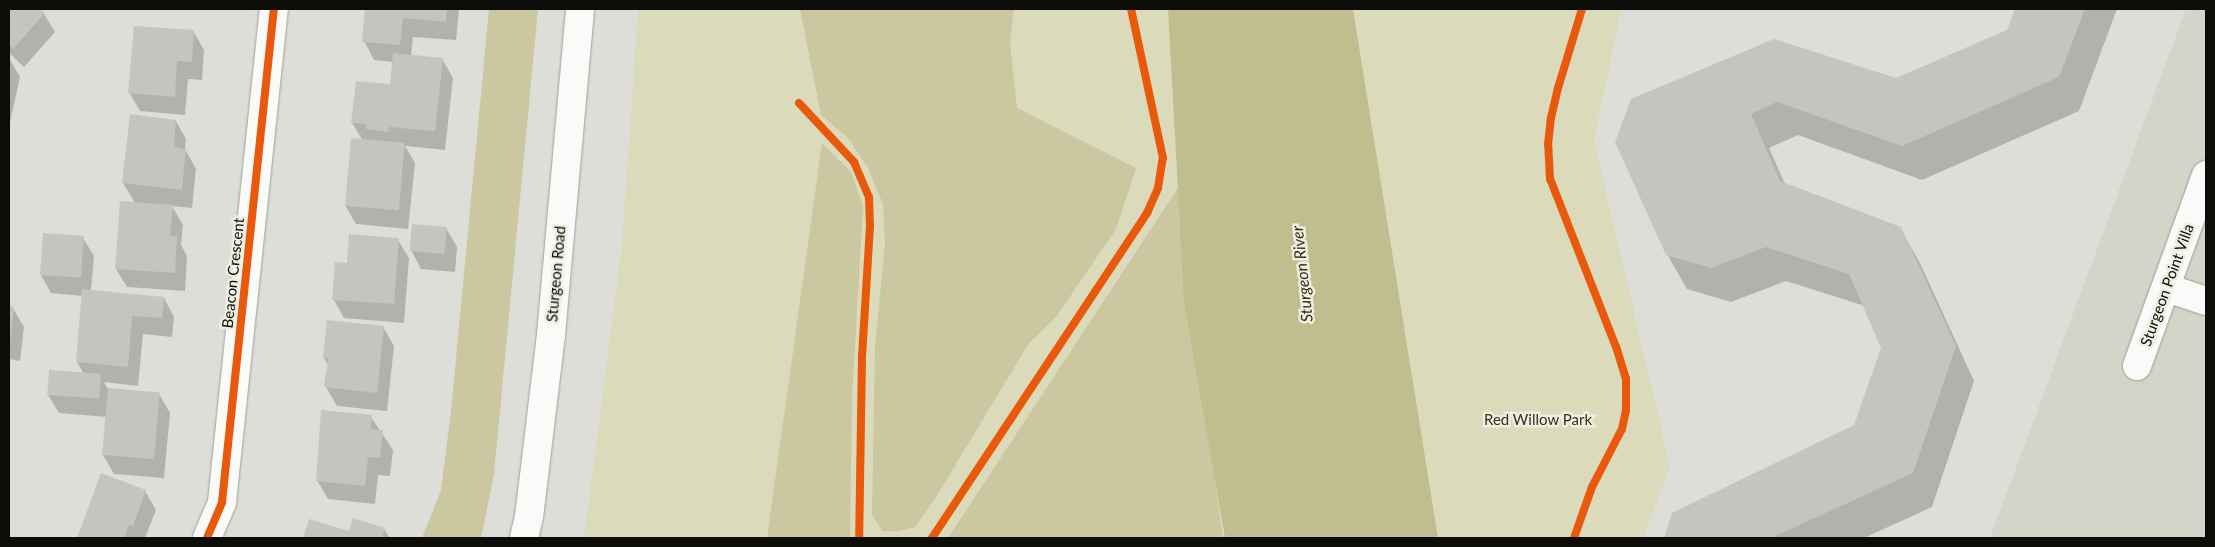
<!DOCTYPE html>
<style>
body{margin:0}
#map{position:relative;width:2215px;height:547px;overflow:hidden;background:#deded9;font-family:Lato,sans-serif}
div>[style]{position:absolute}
.built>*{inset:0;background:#d4d4c8}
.green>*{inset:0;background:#dbdabb}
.forest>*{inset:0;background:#cac7a1}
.water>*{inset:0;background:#c0bd8e}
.shadow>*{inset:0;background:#0003}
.building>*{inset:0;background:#c4c4c0;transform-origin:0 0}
.roads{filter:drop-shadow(0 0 1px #a0a09c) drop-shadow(0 0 1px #a0a09c)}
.minor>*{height:28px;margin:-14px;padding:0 14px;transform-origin:14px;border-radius:14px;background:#fafaf9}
.major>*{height:28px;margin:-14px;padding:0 14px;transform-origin:14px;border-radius:14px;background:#fafaf9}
.cycleway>*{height:8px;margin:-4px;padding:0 4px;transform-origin:4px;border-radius:4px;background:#e8590c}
span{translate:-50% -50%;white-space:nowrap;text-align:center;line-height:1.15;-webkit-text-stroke:5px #eeeee3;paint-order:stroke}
.street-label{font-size:15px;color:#0c0c08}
.park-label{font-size:15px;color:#343214}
.water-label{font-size:16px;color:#312f12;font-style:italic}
.frame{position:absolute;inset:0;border:10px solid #0c0c08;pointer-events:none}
</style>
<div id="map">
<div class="built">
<i style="clip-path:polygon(2186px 9px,2206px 9px,2206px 538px,1990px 538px)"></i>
</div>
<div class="green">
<i style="clip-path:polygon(638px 9px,1031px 9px,1051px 11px,1052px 9px,1168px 9px,1184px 301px,1225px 538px,584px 538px,622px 245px)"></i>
<i style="clip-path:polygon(1353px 9px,1621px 9px,1594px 141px,1670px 466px,1643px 538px,1438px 538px)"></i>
</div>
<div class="forest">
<i style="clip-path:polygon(489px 9px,538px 9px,494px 474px,481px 538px,422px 538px,441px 490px,451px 411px)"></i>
<i style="clip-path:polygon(800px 9px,1014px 9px,1010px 42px,1017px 108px,1136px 168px,1116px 229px,1056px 317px,1029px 343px,936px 497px,915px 527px,898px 531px,882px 531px,872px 514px,875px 347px,885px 243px,883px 204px,868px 168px,848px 138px,821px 115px)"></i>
<i style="clip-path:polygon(822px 143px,851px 172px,863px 206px,852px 397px,850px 538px,767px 538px)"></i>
<i style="clip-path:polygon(1178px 188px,1180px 225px,1223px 538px,948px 538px)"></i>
</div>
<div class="water">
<i style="clip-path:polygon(1168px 9px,1353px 9px,1438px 538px,1225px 538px,1184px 301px)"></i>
</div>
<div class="shadow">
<i style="clip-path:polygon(9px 9px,39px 9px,44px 14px,55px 32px,24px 67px,9px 53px)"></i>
<i style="clip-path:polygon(366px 9px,459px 9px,456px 40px,413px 37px,411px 56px,442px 59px,453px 78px,445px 150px,405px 146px,415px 163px,408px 229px,356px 224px,345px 205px,363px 141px,352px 123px,391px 86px,394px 62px,374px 60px,364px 41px)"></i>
<i style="clip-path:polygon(2016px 9px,2117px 9px,2079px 111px,1922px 180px,1798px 135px,1769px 148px,1785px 184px,1900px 228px,1920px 263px,1974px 381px,1932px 507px,1864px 538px,1665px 538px,1674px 513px,1855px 426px,1883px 348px,1865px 306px,1786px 281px,1731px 302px,1687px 289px,1667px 254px,1632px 99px,1896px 79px,2008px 31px)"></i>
<i style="clip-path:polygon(193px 31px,204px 50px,202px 80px,188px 79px,185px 115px,140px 111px,129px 92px)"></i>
<i style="clip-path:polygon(9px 58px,20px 77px,9px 127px)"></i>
<i style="clip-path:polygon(176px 121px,186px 139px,185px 149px,196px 169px,192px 208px,172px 206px,183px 225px,181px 245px,187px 256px,185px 291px,127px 287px,116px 269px,135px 203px,123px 183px)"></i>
<i style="clip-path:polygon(446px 228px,457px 247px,455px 272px,421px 269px,411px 250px)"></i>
<i style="clip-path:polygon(83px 238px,94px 256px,91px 291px,164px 298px,174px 317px,172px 337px,143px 334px,138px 386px,104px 382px,108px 389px,159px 394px,170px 413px,164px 478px,114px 474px,103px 455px,107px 417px,59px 413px,48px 395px,84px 374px,77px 362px,83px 296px,51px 293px,41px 275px)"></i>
<i style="clip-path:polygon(398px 240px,409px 258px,404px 323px,344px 318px,334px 300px,348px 265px)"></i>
<i style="clip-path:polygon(9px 308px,13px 308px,24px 327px,20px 361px,9px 359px)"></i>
<i style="clip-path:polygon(383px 327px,394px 346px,387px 411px,337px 406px,326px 387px,328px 365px,324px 358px)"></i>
<i style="clip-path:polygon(371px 417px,393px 450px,390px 476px,378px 475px,375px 504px,328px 499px,317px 480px)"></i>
<i style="clip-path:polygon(102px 474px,145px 491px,156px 510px,145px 538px,78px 538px)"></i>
<i style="clip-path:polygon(310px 521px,350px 533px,384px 529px,390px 538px,304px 538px)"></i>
</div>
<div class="building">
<i style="clip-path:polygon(9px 9px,40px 9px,45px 13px,13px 49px,9px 45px)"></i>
<i style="clip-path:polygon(365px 9px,447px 9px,446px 22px,403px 18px,400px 45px,362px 42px)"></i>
<i style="clip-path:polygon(2015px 9px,2085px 9px,2059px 77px,1902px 146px,1777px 102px,1751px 114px,1780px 181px,1901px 227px,1956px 346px,1913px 473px,1771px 538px,1664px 538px,1672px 513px,1854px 425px,1881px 348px,1849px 274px,1766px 247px,1711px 268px,1666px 255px,1615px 142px,1631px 99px,1774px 39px,1896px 78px,2007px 30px)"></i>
<i style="clip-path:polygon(134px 26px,194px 30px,192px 62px,177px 61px,175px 97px,128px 93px)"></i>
<i style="clip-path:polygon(393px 53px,443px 58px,435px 131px,389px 127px,388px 132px,366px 129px,366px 124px,351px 123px,356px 81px,390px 84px)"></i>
<i style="clip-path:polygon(130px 114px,176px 120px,174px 147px,186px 149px,182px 190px,122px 183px)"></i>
<i style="left:351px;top:138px;width:54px;height:68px;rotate:5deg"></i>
<i style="clip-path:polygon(120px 201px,173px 205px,170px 236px,177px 236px,175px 273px,115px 269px)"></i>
<i style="left:412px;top:224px;width:35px;height:27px;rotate:5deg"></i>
<i style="left:43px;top:233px;width:41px;height:42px;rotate:4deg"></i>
<i style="clip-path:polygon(349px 234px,399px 238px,394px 304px,332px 300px,335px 262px,347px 263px)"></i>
<i style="clip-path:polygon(82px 289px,164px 297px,162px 318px,132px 316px,128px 367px,76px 362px)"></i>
<i style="clip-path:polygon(9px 306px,14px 307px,10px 342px,9px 342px)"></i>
<i style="clip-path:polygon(327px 320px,384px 326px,377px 393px,324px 387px,328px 359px,323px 358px)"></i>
<i style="left:49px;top:370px;width:52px;height:25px;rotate:4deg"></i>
<i style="left:108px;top:388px;width:52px;height:67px;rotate:5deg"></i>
<i style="clip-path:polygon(321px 410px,372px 415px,371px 429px,383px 430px,380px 458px,368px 457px,365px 486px,316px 481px)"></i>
<i style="clip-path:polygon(101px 473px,146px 490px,133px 526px,129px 525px,124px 538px,77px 538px)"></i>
<i style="clip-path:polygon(353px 518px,385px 528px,382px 538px,303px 538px,309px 519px,349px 531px)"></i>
</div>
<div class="roads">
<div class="minor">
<i style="left:2167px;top:288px;width:41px;rotate:18.4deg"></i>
<i style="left:2137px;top:366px;width:203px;rotate:-70.1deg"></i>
<i style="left:207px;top:538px;width:39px;rotate:-67deg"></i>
<i style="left:222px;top:502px;width:496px;rotate:-84deg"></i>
</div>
<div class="major">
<i style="left:524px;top:538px;width:22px;rotate:-77deg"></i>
<i style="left:529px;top:517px;width:183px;rotate:-83.1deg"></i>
<i style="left:551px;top:335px;width:327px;rotate:-84.9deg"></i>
</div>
</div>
<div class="cycleway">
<i style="left:799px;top:103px;width:81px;rotate:47deg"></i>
<i style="left:854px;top:162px;width:38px;rotate:67deg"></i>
<i style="left:869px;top:197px;width:29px;rotate:88deg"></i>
<i style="left:870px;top:226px;width:131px;rotate:93.5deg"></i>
<i style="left:862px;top:357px;width:181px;rotate:90.9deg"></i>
<i style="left:207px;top:538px;width:39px;rotate:-67deg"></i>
<i style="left:222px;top:502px;width:496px;rotate:-84deg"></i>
<i style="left:932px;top:538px;width:390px;rotate:-56.5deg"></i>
<i style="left:1147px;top:213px;width:27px;rotate:-66deg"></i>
<i style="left:1158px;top:188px;width:30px;rotate:-81deg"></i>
<i style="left:1163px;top:158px;width:152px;rotate:-102.1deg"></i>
<i style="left:1574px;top:538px;width:54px;rotate:-70.6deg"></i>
<i style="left:1592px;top:487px;width:65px;rotate:-62.7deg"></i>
<i style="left:1622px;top:429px;width:19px;rotate:-78deg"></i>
<i style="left:1626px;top:410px;width:31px;rotate:-90deg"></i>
<i style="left:1626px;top:379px;width:34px;rotate:-107deg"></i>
<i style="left:1616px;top:347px;width:180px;rotate:-111.4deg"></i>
<i style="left:1550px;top:179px;width:34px;rotate:-93deg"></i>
<i style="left:1548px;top:145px;width:27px;rotate:-84deg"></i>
<i style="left:1551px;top:118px;width:31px;rotate:-77deg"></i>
<i style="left:1558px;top:88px;width:83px;rotate:-73.1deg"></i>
</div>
<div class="street-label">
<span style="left:233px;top:273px;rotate:-84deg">Beacon Crescent</span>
<span style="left:556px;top:274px;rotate:-85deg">Sturgeon Road</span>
<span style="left:2167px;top:285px;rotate:-70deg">Sturgeon Point Villa</span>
</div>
<div class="park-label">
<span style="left:1538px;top:420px">Red Willow Park</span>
</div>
<div class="water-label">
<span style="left:1302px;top:274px;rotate:-96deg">Sturgeon River</span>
</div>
<div class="frame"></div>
</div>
